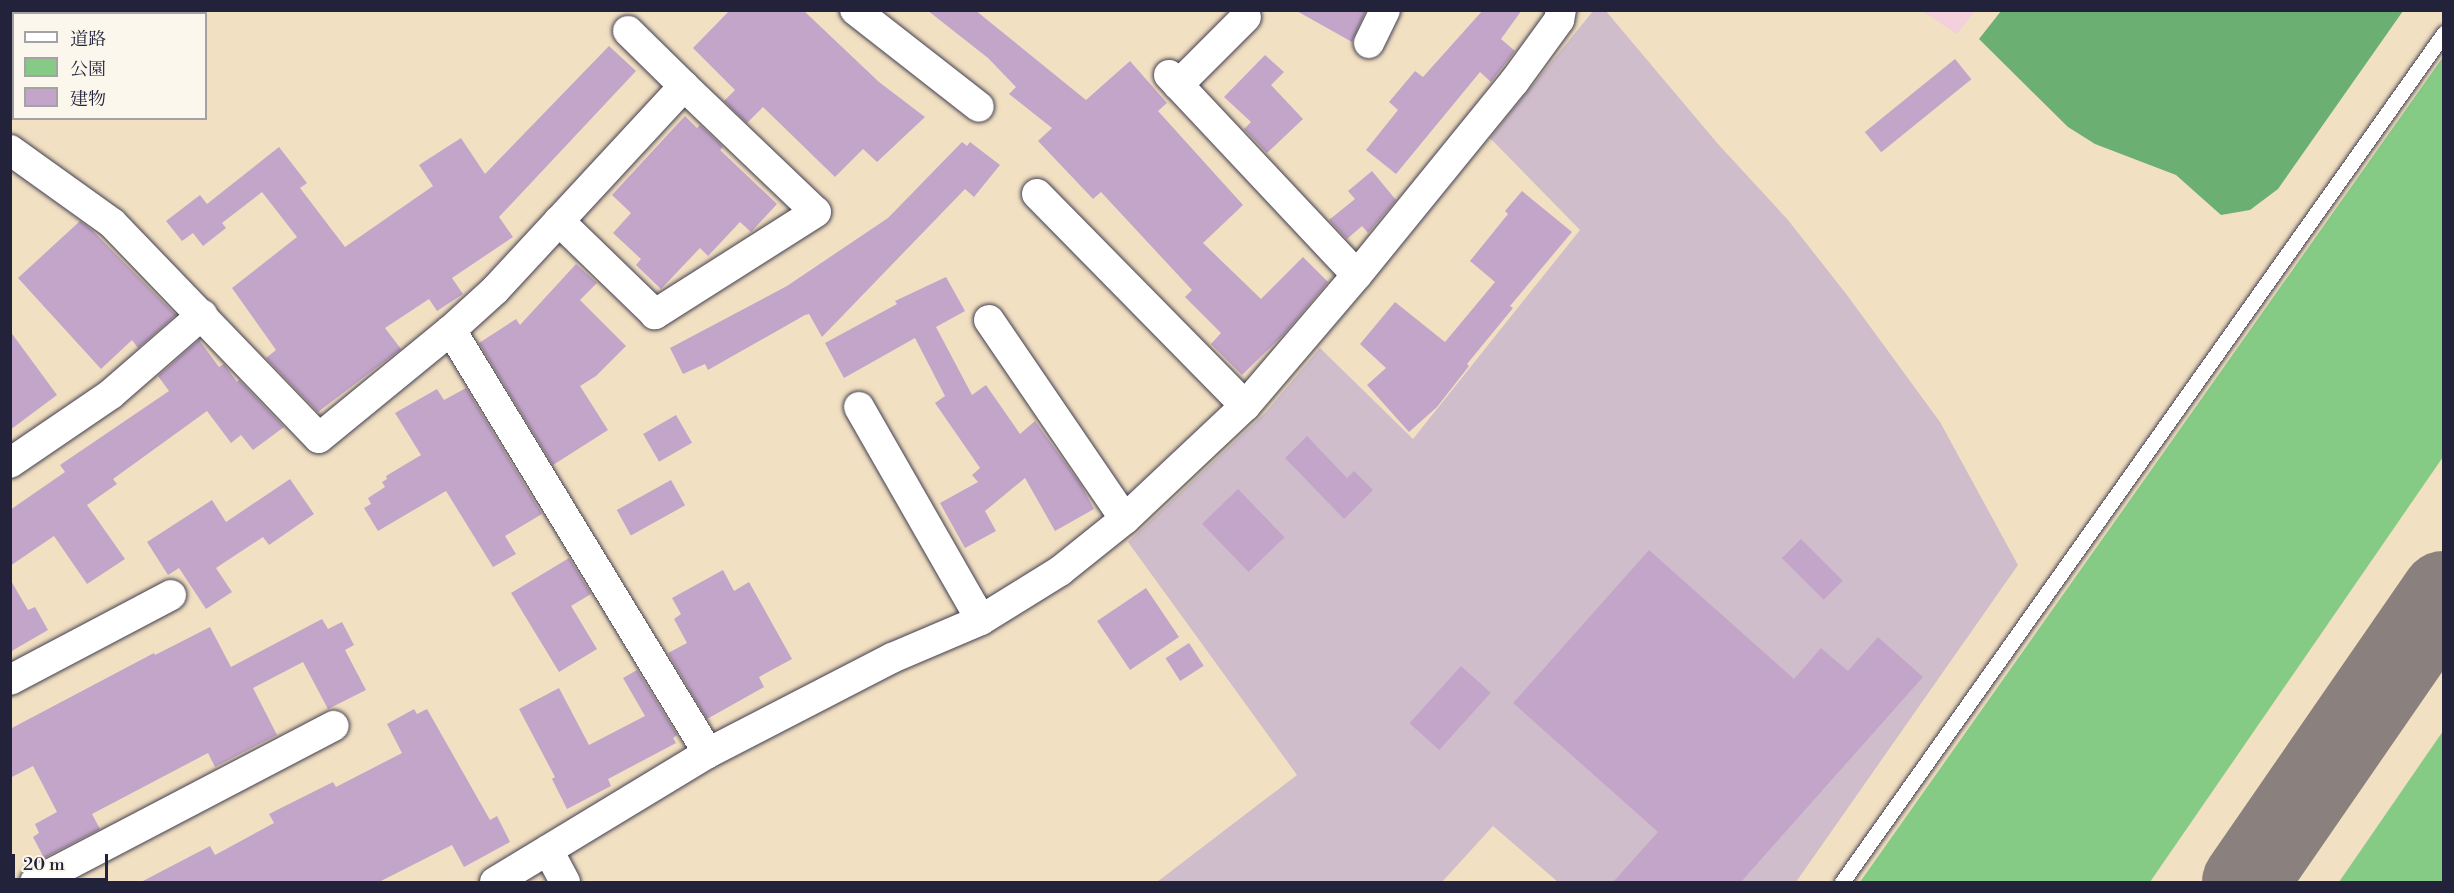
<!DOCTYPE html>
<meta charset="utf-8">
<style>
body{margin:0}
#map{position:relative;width:2454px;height:893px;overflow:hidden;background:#f2e0c2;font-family:"Libre Bodoni","Noto Serif JP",serif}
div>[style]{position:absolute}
.built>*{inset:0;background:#f4cfdc}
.industrial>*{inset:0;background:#d0bdcc}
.green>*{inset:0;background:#86cb85}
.forest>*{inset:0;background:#6caf72}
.taxiway>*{height:86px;margin:-43px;padding:0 43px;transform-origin:43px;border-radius:43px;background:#8a817e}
.building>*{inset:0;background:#c4a5ca;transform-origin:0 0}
.roads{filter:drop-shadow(0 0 2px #413e4f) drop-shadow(0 0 2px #413e4f)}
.service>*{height:15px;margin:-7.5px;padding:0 7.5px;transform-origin:7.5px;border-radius:7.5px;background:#fff}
.minor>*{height:30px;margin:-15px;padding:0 15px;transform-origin:15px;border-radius:15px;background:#fff}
span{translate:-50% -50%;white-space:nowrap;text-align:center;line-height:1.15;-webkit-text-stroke:4.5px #fbf7ec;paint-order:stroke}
.frame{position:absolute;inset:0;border:12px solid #22223b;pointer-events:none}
.legend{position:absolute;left:12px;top:12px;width:195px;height:108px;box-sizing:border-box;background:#fbf7ec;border:2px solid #a4a2a5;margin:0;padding:8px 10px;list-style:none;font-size:18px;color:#22223b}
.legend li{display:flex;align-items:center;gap:12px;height:30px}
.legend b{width:30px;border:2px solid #a4a2a5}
.scale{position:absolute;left:12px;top:854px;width:96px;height:27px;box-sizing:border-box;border:3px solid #22223b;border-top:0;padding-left:8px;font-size:18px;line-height:21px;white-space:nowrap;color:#22223b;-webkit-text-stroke:4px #fbf7ec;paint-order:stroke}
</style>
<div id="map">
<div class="built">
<i style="clip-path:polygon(1922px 11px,1975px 11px,1957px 34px)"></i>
</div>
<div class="industrial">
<i style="clip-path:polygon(1605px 10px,1718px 144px,1788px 220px,1847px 295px,1940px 422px,2018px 565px,1796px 882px,1558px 882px,1493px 826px,1442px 882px,1157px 882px,1297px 775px,1128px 542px,1266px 412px,1320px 348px,1413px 439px,1580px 230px,1490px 138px,1593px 11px)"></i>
</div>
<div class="green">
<i style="clip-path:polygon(2443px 57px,2443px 457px,2150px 882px,1860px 882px)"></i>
<i style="clip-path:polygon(2443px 731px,2443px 882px,2339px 882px)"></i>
</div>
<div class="forest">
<i style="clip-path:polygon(2001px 11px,2001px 10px,2403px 11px,2278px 189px,2250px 210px,2221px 215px,2176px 175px,2095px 144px,2068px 127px,1979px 39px)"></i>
</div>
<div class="taxiway">
<i style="left:2245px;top:882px;width:350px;rotate:-55.4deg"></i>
</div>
<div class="building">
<i style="clip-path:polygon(730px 10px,803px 10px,879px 82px,925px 117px,877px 162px,863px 149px,835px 177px,763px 107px,747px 123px,724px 101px,735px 90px,693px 48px)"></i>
<i style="clip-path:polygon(927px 10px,975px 10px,1086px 100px,1130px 61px,1167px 103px,1158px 111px,1243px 205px,1203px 243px,1261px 299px,1303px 257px,1328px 282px,1283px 335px,1242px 375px,1211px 344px,1221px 333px,1185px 297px,1192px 290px,1101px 192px,1093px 199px,1038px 141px,1052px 128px,1009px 94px,1016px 87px,988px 58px)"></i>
<i style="clip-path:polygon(1295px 10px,1366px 10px,1352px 42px)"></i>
<i style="clip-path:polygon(1483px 10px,1522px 10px,1501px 39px,1515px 51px,1491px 82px,1480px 72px,1396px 174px,1366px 150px,1398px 110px,1389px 102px,1415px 71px,1423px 77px)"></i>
<i style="clip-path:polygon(609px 46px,636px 71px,499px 217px,513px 237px,452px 278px,463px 294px,437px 311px,429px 299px,385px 328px,401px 349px,318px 412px,266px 358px,276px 350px,232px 288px,297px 237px,262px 192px,222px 223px,226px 228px,203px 246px,193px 233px,182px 241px,166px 221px,200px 195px,207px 204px,279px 147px,307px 183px,300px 188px,345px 247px,433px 186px,419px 165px,461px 138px,485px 174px)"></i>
<i style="clip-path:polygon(1265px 55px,1284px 72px,1271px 85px,1303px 119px,1267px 153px,1244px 129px,1251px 122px,1224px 97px)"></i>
<i style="left:1955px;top:59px;width:26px;height:116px;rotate:51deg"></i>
<i style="clip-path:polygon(685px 116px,697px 128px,700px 125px,723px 147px,720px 150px,777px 204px,751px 232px,740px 222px,708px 256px,700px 248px,661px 289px,636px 265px,641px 259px,613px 233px,631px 213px,612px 195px)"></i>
<i style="clip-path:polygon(962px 142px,967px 146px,970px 142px,1000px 165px,974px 197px,965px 189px,822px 337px,809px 314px,805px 315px,708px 370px,705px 364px,683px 374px,670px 348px,787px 286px,888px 218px)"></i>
<i style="clip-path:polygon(1372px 171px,1396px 200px,1368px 233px,1362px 226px,1347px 239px,1329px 220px,1355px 199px,1348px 191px)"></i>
<i style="clip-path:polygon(1522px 191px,1572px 232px,1510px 306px,1513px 308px,1467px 364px,1469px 366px,1437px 407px,1409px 432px,1367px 385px,1386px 368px,1360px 344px,1395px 302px,1445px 342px,1495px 282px,1470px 261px,1508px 214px,1505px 211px)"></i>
<i style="clip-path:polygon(80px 221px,92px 230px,176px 315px,138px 348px,132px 340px,101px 369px,18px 278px)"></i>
<i style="clip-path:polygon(576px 264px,597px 283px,580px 300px,626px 346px,596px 376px,580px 386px,608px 430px,553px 465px,479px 343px,516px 319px,520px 325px)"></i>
<i style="clip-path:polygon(946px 277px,965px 311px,936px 327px,972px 395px,986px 385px,1020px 434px,1035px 421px,1081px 485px,1094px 509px,1055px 531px,1025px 478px,985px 511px,996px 531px,965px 548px,940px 503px,978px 482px,972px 475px,980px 468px,935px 403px,945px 396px,915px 338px,844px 378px,825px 343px,897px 304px,895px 301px)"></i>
<i style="clip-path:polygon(10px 331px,57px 395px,10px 430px)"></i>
<i style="clip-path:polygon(199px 340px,219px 367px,224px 364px,237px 382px,239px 380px,284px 427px,253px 450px,241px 435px,231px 443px,207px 411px,113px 479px,117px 484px,87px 505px,125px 559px,87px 584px,54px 536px,10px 566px,10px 510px,65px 472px,60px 465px,169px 391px,158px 376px)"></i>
<i style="clip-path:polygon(466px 388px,542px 514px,505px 536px,516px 554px,493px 567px,446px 491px,378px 531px,364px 508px,371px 504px,368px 498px,385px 487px,382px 482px,387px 479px,386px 476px,421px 455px,395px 413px,437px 389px,444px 400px)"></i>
<i style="left:676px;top:415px;width:32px;height:38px;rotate:60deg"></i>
<i style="clip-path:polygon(1307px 436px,1347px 478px,1354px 471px,1373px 490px,1344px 519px,1285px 458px)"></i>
<i style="clip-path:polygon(290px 479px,314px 514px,269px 545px,263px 537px,216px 568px,232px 592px,206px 609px,179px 568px,168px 575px,147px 542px,212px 500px,226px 522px)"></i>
<i style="left:671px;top:480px;width:29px;height:62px;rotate:61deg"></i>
<i style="left:1238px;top:489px;width:67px;height:50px;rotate:46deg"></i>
<i style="left:1801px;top:539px;width:59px;height:27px;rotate:45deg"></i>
<i style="clip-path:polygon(1649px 550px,1794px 679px,1821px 648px,1848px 671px,1878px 637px,1923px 677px,1741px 882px,1613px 882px,1658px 832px,1513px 703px)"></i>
<i style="clip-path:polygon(569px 558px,591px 594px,571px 606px,597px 649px,559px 672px,511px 593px)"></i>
<i style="clip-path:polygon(723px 570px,734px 591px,749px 582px,792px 659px,759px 677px,764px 687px,707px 719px,668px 653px,687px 643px,674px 619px,681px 614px,672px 598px)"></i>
<i style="clip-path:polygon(10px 579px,28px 610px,35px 607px,48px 630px,10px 652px)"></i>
<i style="left:1146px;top:588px;width:59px;height:59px;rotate:56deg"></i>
<i style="clip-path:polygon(322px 619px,328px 629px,342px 622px,354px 645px,345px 650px,366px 690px,328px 709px,303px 662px,253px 688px,277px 735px,215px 767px,208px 753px,92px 814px,100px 829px,44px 858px,33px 837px,39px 833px,35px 824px,57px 812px,33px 766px,10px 778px,10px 729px,154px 653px,155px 655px,210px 627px,231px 667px)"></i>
<i style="left:1189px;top:643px;width:27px;height:28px;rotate:57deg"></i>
<i style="left:1461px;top:666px;width:40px;height:77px;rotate:42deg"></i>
<i style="clip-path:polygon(637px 670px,677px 735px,673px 738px,676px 743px,608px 779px,611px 786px,567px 809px,552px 779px,555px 777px,519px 709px,559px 688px,589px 745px,645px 716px,623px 678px)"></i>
<i style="clip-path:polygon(414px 709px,417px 714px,427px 709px,490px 820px,497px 816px,510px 842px,464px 867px,452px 845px,379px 882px,141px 882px,210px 846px,215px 855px,274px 823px,269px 814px,333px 782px,336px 787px,402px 753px,387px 724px)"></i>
</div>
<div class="roads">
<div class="service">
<i style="left:1842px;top:882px;width:1041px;rotate:-54.66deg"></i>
</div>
<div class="minor">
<i style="left:855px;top:10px;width:157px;rotate:38deg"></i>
<i style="left:628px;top:31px;width:78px;rotate:44.5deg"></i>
<i style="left:1369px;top:43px;width:37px;rotate:-64deg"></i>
<i style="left:1169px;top:75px;width:274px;rotate:46.8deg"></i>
<i style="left:1178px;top:85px;width:96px;rotate:-45deg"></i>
<i style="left:10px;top:150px;width:125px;rotate:35.6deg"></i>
<i style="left:112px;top:223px;width:298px;rotate:46.1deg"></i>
<i style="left:319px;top:438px;width:171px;rotate:-39.3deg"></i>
<i style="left:451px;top:330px;width:59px;rotate:-42.3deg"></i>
<i style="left:495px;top:290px;width:94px;rotate:-47.2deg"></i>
<i style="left:559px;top:221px;width:184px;rotate:-47.2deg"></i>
<i style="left:684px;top:86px;width:182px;rotate:43.7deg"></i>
<i style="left:816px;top:212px;width:191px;rotate:147.6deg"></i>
<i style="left:655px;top:314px;width:134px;rotate:-135.9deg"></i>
<i style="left:1037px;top:194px;width:297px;rotate:45.5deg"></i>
<i style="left:989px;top:320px;width:241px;rotate:55.7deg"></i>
<i style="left:451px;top:330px;width:495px;rotate:58.7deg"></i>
<i style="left:859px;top:407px;width:245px;rotate:60.2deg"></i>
<i style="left:10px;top:463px;width:122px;rotate:-34.3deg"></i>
<i style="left:111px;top:394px;width:121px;rotate:-41deg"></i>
<i style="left:10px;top:680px;width:182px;rotate:-27.8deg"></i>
<i style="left:548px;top:850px;width:36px;rotate:62deg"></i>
<i style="left:35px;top:882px;width:337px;rotate:-27.6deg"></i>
<i style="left:495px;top:882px;width:249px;rotate:-31.2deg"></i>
<i style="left:708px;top:753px;width:207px;rotate:-27.3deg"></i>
<i style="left:892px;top:658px;width:97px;rotate:-23.1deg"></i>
<i style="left:981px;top:620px;width:93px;rotate:-31.8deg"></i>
<i style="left:1060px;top:571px;width:83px;rotate:-38.7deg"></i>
<i style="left:1125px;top:519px;width:165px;rotate:-43.3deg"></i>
<i style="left:1245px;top:406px;width:172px;rotate:-49.5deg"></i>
<i style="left:1357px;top:275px;width:249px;rotate:-50.9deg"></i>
<i style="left:1514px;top:82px;width:77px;rotate:-54deg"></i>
<i style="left:1559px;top:20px;width:10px;rotate:-79deg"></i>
</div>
</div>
<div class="frame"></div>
<ul class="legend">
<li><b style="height:8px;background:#fff"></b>道路</li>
<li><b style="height:16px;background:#86cb85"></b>公園</li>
<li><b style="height:16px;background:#c4a5ca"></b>建物</li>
</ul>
<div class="scale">20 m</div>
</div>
